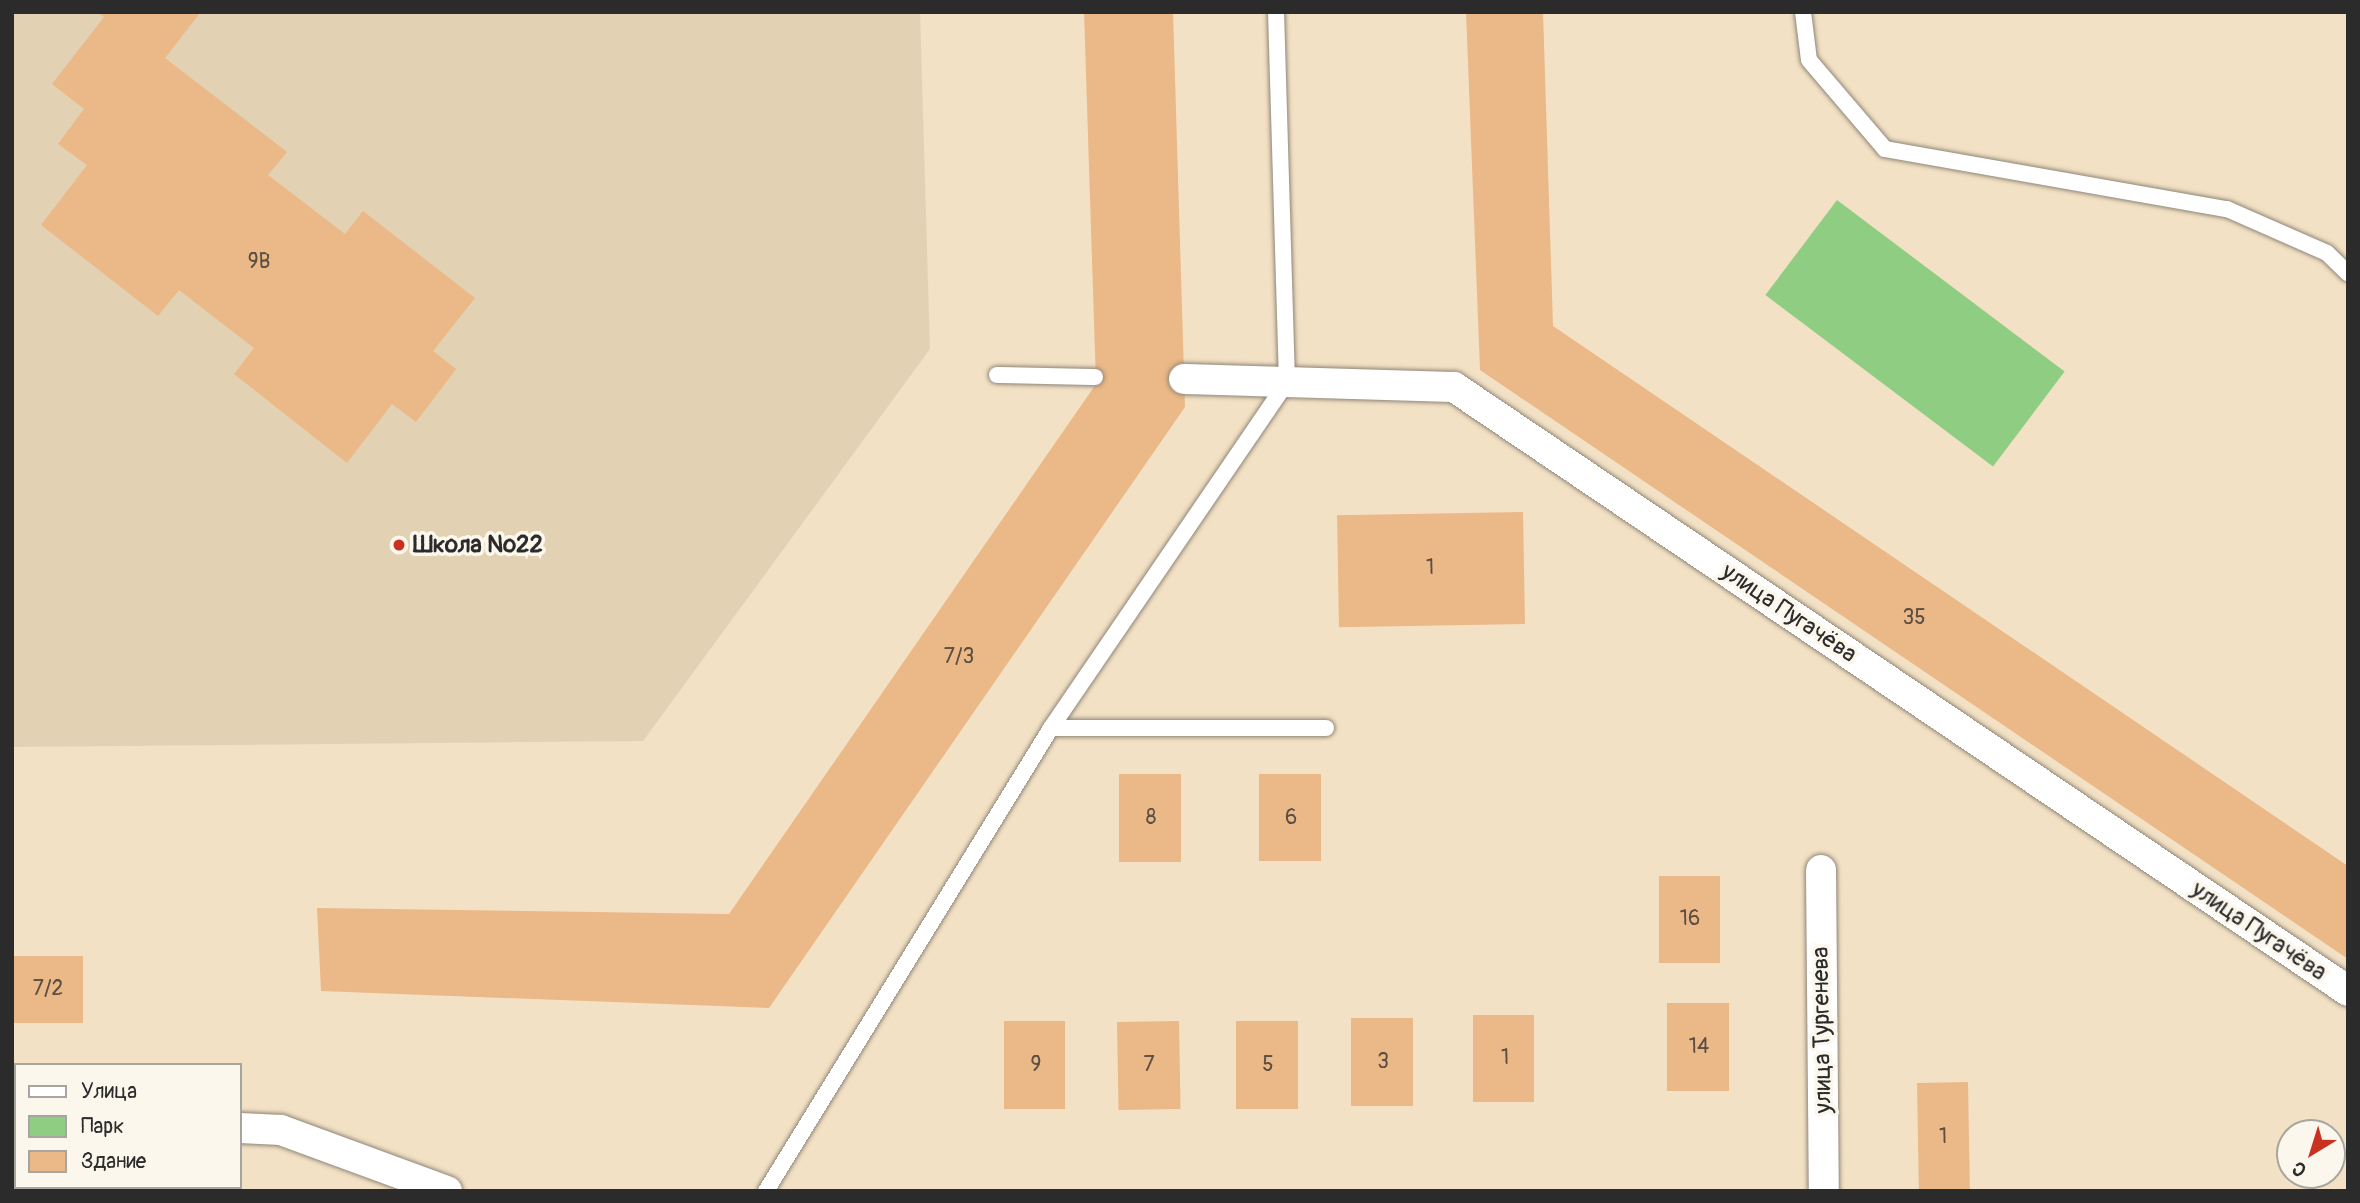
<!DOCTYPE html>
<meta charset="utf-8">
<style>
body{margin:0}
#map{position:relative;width:2360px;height:1203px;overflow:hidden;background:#f3e1c5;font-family:Pangolin,sans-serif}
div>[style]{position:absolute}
.built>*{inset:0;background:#e3d1b4}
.green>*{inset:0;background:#8fcd83;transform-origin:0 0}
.building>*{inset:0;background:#ebb887;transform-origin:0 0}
.roads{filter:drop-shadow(0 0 2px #8f8678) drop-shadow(0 0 2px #8f8678)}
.lane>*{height:16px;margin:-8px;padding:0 8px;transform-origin:8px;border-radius:8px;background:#fff}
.street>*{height:30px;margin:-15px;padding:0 15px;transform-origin:15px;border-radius:15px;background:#fff}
.dots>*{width:19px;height:19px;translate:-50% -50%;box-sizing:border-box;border:4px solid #fbf7ec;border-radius:50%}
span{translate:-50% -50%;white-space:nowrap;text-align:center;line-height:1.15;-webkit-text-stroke:7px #fbf7ec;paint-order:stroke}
.number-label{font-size:21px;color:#5b4e42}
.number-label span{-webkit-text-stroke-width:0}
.poi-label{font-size:24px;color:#2b2b2b;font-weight:700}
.left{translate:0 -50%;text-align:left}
.street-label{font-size:24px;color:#2b2b2b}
.frame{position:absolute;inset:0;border:14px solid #2b2b2b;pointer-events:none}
.legend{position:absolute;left:14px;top:1063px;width:228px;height:126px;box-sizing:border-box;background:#fbf7ec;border:2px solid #a8a59f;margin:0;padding:9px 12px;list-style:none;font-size:21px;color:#2b2b2b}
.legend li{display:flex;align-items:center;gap:14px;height:35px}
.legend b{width:35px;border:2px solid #a8a59f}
.north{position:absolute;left:2276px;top:1119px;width:70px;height:70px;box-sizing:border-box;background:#fbf7ec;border:2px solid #a8a59f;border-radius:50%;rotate:218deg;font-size:19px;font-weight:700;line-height:28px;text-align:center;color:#2b2b2b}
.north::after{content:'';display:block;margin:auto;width:24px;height:32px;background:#c8321e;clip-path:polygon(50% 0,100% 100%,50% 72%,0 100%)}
</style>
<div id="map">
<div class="built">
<i style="clip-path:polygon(12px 12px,920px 12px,930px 349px,643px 741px,12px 747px)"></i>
</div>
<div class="green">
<i style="left:1837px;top:200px;width:285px;height:119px;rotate:37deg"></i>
</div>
<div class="building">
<i style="clip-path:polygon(97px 12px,201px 12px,165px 58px,287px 152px,268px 175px,345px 234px,363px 211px,475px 298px,433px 351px,456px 369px,416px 422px,392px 404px,347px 463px,234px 374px,254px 348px,179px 290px,158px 316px,41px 225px,87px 165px,58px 144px,84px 109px,52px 84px,104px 17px)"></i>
<i style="clip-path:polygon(1084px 12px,1173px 12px,1185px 407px,769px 1008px,321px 991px,317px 908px,729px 914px,1096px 384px)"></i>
<i style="clip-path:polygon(1466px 12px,1543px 12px,1553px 326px,2348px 866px,2348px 959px,1480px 370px)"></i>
<i style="left:1523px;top:512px;width:112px;height:186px;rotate:89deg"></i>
<i style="left:1119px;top:774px;width:62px;height:88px"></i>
<i style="left:1259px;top:774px;width:62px;height:87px"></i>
<i style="left:1659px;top:876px;width:61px;height:87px"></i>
<i style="left:12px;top:956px;width:71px;height:67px"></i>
<i style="left:1667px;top:1003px;width:62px;height:88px"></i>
<i style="left:1473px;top:1015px;width:61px;height:87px"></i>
<i style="left:1351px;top:1018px;width:62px;height:88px"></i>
<i style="left:1004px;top:1021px;width:61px;height:88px"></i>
<i style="left:1179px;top:1021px;width:88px;height:62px;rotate:89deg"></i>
<i style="left:1236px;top:1021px;width:62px;height:88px"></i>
<i style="left:1968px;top:1082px;width:109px;height:51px;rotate:89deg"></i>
</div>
<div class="roads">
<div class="lane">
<i style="left:1803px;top:12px;width:48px;rotate:82.9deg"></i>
<i style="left:1809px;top:60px;width:117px;rotate:49.5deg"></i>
<i style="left:1885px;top:149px;width:347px;rotate:10deg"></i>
<i style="left:2227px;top:209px;width:109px;rotate:23.7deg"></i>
<i style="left:2327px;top:253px;width:29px;rotate:44deg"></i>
<i style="left:997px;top:375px;width:98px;rotate:1.2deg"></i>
<i style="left:1051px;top:728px;width:275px"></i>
<i style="left:766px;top:1191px;width:544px;rotate:-58.39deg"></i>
<i style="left:1051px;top:728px;width:419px;rotate:-55.7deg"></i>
<i style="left:1287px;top:382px;width:370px;rotate:-91.7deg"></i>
</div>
<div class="street">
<i style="left:1184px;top:379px;width:270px;rotate:1.7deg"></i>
<i style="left:1454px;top:387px;width:1079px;rotate:34.04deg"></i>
<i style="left:1821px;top:870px;width:321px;rotate:89.5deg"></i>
<i style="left:12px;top:1117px;width:4px"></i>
<i style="left:240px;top:1128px;width:41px;rotate:2.8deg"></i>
<i style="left:281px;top:1130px;width:177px;rotate:20.2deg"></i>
</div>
</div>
<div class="dots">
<i style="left:399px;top:545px;background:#c8321e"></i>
</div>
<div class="number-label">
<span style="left:259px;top:262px">9В</span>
<span style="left:1430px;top:568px">1</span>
<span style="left:1914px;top:618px">35</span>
<span style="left:959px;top:657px">7/3</span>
<span style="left:1151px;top:818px">8</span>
<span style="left:1291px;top:818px">6</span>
<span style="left:1690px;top:919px">16</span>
<span style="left:48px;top:989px">7/2</span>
<span style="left:1699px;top:1047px">14</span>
<span style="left:1505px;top:1058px">1</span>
<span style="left:1383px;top:1062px">3</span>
<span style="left:1036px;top:1065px">9</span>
<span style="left:1149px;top:1065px">7</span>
<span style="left:1268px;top:1065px">5</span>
<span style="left:1943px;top:1137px">1</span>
</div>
<div class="poi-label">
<span class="left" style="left:413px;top:545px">Школа №22</span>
</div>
<div class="street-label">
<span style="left:1789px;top:613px;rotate:34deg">улица Пугачёва</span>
<span style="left:2259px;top:931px;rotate:34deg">улица Пугачёва</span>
<span style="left:1822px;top:1030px;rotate:-91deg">улица Тургенева</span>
</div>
<div class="frame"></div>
<ul class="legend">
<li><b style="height:9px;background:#fff"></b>Улица</li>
<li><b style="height:19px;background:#8fcd83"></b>Парк</li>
<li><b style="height:19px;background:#ebb887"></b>Здание</li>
</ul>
<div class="north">С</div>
</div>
